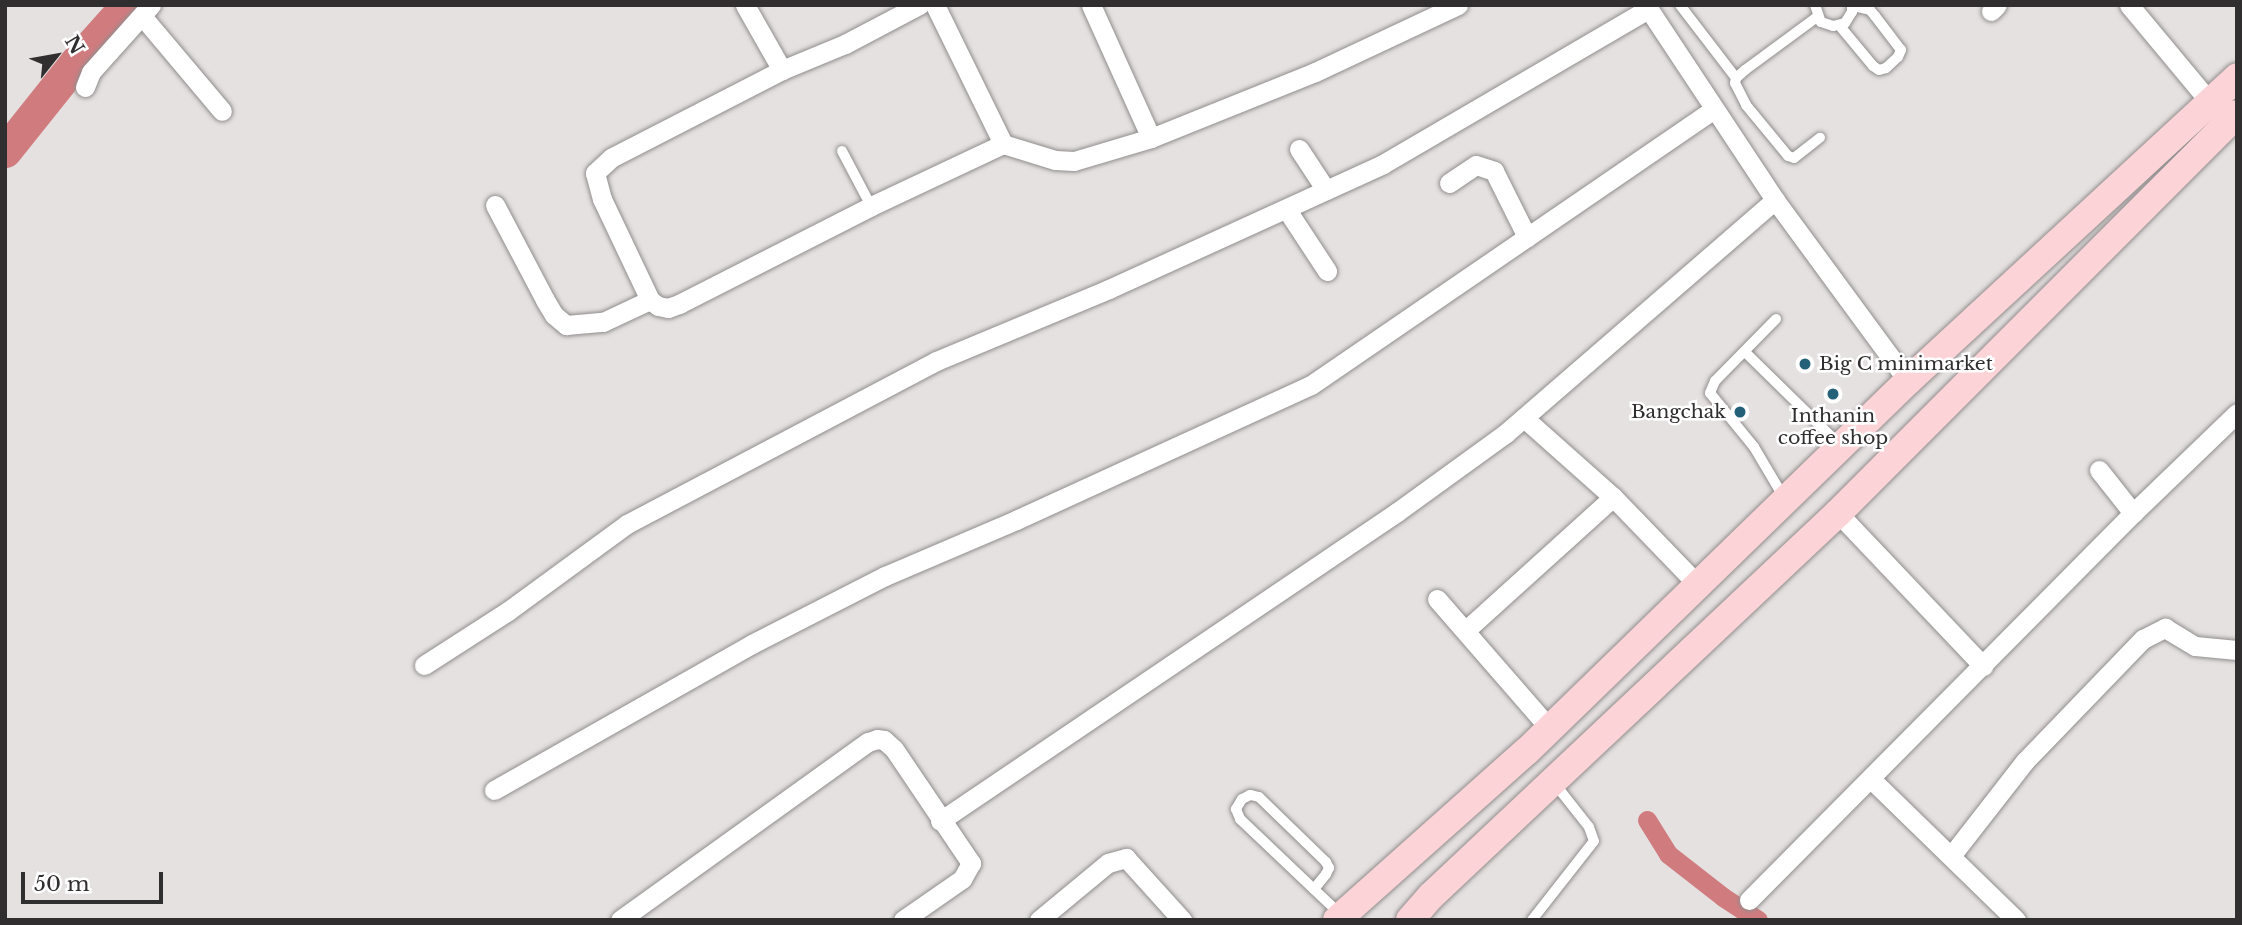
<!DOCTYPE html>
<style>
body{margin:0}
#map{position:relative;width:2242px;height:925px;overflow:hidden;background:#e6e1e1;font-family:"Libre Baskerville",serif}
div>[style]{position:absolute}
.canal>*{height:19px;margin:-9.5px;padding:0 9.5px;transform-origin:9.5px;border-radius:9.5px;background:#d07c7f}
.river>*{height:33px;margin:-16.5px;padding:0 16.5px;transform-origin:16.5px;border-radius:16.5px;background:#d07c7f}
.roads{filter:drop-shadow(0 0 2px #918d8d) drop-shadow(0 0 2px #918d8d)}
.lane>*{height:10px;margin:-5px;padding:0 5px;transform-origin:5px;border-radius:5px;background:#fff}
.street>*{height:19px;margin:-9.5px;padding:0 9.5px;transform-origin:9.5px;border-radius:9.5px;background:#fff}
.secondary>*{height:28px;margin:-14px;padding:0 14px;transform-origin:14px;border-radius:14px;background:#fcd4d7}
.dots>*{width:19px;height:19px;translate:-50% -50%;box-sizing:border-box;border:4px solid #fff;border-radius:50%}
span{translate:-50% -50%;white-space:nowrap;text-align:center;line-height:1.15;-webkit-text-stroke:5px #fff;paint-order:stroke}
.poi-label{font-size:19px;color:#302e2e}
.left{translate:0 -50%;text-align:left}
.right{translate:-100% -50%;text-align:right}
.frame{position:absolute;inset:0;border:7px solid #302e2e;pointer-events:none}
.north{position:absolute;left:21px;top:21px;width:70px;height:70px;-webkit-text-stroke:5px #fff;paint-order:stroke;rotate:59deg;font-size:19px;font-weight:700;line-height:28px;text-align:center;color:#302e2e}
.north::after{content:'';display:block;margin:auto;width:24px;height:32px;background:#302e2e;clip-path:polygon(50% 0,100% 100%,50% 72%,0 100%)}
.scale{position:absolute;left:21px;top:872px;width:142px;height:32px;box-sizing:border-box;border:4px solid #302e2e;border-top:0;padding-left:9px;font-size:21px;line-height:24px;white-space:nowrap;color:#302e2e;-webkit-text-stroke:5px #fff;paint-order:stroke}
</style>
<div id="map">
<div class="canal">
<i style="left:1647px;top:820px;width:40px;rotate:58deg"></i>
<i style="left:1668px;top:854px;width:70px;rotate:38deg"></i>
<i style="left:1723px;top:897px;width:42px;rotate:33.3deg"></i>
</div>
<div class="river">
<i style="left:5px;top:151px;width:114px;rotate:-51.4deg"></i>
<i style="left:76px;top:62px;width:76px;rotate:-48.2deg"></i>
</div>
<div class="roads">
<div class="lane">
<i style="left:1680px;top:5px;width:92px;rotate:52.5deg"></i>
<i style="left:1815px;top:5px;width:18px;rotate:71deg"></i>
<i style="left:1821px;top:22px;width:13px;rotate:18deg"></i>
<i style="left:1833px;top:26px;width:12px;rotate:-14deg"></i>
<i style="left:1845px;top:23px;width:13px;rotate:-58deg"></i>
<i style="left:1852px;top:12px;width:7px;rotate:-90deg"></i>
<i style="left:1817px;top:17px;width:89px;rotate:143.6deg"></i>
<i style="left:1745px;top:70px;width:12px;rotate:138deg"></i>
<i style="left:1736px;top:78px;width:5px;rotate:101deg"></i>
<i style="left:1735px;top:83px;width:25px;rotate:63deg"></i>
<i style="left:1746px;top:105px;width:66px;rotate:50.5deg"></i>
<i style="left:1788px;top:156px;width:6px;rotate:18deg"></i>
<i style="left:1794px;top:158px;width:33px;rotate:-38deg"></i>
<i style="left:1839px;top:25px;width:53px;rotate:50.3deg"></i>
<i style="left:1873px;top:66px;width:7px;rotate:34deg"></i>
<i style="left:1879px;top:70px;width:7px;rotate:-16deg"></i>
<i style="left:1886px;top:68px;width:16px;rotate:-43deg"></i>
<i style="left:1898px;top:57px;width:8px;rotate:-67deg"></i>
<i style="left:1901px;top:50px;width:43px;rotate:-127.4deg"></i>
<i style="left:1875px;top:16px;width:8px;rotate:-130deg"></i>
<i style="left:1870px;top:10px;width:17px;rotate:-167deg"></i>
<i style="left:842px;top:151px;width:62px;rotate:62.2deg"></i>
<i style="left:1776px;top:319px;width:87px;rotate:134.5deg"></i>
<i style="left:1715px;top:381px;width:13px;rotate:113deg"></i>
<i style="left:1710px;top:393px;width:70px;rotate:50.8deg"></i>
<i style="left:1754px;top:447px;width:57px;rotate:59.4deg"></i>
<i style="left:1745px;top:352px;width:133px;rotate:44.4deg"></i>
<i style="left:1314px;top:889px;width:19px;rotate:-51deg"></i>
<i style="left:1326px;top:874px;width:7px;rotate:-63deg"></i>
<i style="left:1329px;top:868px;width:7px;rotate:-117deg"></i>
<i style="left:1326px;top:862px;width:93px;rotate:-135.9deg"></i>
<i style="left:1259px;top:797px;width:9px;rotate:-167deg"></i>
<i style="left:1250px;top:795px;width:9px;rotate:153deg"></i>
<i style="left:1242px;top:799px;width:12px;rotate:121deg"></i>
<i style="left:1236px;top:809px;width:11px;rotate:68deg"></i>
<i style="left:1240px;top:819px;width:137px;rotate:43.5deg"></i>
<i style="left:1532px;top:920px;width:100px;rotate:-51.9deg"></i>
<i style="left:1594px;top:841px;width:15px;rotate:-110deg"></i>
<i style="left:1589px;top:827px;width:55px;rotate:-128.3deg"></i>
</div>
<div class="street">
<i style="left:745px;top:5px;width:75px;rotate:60.4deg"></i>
<i style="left:782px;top:70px;width:68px;rotate:-22.4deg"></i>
<i style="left:845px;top:44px;width:84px;rotate:-27.8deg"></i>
<i style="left:935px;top:5px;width:155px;rotate:63.9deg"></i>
<i style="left:1003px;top:144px;width:54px;rotate:17.1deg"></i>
<i style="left:1055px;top:160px;width:19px;rotate:3deg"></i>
<i style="left:1074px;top:161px;width:80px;rotate:-16.6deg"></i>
<i style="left:1151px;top:138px;width:177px;rotate:-21.9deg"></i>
<i style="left:1315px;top:72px;width:158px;rotate:-25.1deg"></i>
<i style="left:1091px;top:5px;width:146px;rotate:65.7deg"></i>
<i style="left:1646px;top:5px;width:234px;rotate:56.5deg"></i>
<i style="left:1775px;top:200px;width:225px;rotate:53.7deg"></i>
<i style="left:2129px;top:5px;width:125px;rotate:50.2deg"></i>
<i style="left:1991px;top:11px;width:8px;rotate:-45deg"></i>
<i style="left:142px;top:16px;width:124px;rotate:49.9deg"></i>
<i style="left:782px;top:70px;width:192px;rotate:152.8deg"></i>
<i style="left:611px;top:158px;width:22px;rotate:137deg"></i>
<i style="left:595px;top:173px;width:27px;rotate:75deg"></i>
<i style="left:602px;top:199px;width:112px;rotate:64.6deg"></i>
<i style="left:650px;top:300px;width:10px;rotate:37deg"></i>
<i style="left:658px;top:306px;width:10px;rotate:11deg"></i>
<i style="left:668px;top:308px;width:12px;rotate:-20deg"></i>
<i style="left:679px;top:304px;width:216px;rotate:-27deg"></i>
<i style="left:871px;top:206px;width:146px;rotate:-25.2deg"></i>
<i style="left:85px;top:87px;width:16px;rotate:-68deg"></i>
<i style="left:91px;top:72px;width:90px;rotate:-48.2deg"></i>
<i style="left:1299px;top:149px;width:49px;rotate:56.6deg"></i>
<i style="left:1449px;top:183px;width:32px;rotate:-34deg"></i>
<i style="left:1476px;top:165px;width:19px;rotate:18deg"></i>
<i style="left:1494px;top:171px;width:74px;rotate:63.4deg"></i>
<i style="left:495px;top:205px;width:107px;rotate:62.2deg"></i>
<i style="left:545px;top:300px;width:17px;rotate:59deg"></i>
<i style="left:554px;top:315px;width:16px;rotate:40deg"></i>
<i style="left:566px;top:325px;width:37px;rotate:-5deg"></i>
<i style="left:603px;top:322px;width:52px;rotate:-25.1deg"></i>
<i style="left:1287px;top:210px;width:73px;rotate:56.7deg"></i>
<i style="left:1524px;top:418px;width:119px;rotate:41.6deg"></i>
<i style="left:1613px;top:497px;width:121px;rotate:46deg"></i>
<i style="left:2099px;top:470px;width:55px;rotate:51.7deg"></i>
<i style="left:1838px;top:513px;width:211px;rotate:46.5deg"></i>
<i style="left:1437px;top:599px;width:172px;rotate:49deg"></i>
<i style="left:1466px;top:630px;width:198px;rotate:-42.1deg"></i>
<i style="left:424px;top:665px;width:100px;rotate:-32.7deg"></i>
<i style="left:508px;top:611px;width:147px;rotate:-36.2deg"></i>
<i style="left:627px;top:524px;width:349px;rotate:-27.8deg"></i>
<i style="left:936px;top:361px;width:187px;rotate:-22.6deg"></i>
<i style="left:1109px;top:289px;width:301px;rotate:-24.5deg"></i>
<i style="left:1383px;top:164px;width:307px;rotate:-30.3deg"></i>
<i style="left:1871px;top:779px;width:202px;rotate:44.2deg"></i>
<i style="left:494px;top:790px;width:296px;rotate:-29.5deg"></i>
<i style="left:752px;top:644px;width:149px;rotate:-27.1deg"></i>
<i style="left:885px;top:576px;width:142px;rotate:-23.1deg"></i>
<i style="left:1016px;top:520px;width:324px;rotate:-24.6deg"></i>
<i style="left:1311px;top:385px;width:487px;rotate:-34.4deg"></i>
<i style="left:940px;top:821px;width:552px;rotate:-34.06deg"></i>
<i style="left:1397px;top:512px;width:135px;rotate:-35.9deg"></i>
<i style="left:1506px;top:433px;width:356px;rotate:-40.9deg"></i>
<i style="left:1951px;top:856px;width:120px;rotate:-52.1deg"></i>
<i style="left:2025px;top:761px;width:170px;rotate:-46deg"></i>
<i style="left:2143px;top:639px;width:25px;rotate:-27deg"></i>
<i style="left:2165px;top:628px;width:35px;rotate:31deg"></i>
<i style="left:2195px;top:646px;width:42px;rotate:5.4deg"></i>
<i style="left:1749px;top:900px;width:545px;rotate:-45.22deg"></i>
<i style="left:2133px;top:513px;width:144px;rotate:-43.9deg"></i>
<i style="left:620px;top:920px;width:305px;rotate:-35.7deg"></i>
<i style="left:868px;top:742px;width:9px;rotate:-18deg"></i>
<i style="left:877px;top:739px;width:7px;rotate:8deg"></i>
<i style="left:884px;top:740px;width:13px;rotate:42deg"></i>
<i style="left:894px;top:749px;width:138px;rotate:56deg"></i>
<i style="left:971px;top:863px;width:18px;rotate:119deg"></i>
<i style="left:962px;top:879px;width:72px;rotate:145.2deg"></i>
<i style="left:1039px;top:920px;width:89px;rotate:-39.6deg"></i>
<i style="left:1108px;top:863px;width:19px;rotate:-16deg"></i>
<i style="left:1126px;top:858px;width:84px;rotate:47.9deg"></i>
</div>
<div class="secondary">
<i style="left:1337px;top:920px;width:254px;rotate:-41.7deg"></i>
<i style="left:1527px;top:751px;width:531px;rotate:-44.16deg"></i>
<i style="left:1908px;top:381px;width:448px;rotate:-42.7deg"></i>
<i style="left:1410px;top:920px;width:32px;rotate:-49deg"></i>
<i style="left:1431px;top:896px;width:559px;rotate:-43.26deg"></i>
<i style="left:1838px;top:513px;width:564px;rotate:-45deg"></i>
</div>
</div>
<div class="dots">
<i style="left:1805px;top:364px;background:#246078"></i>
<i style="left:1833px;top:394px;background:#246078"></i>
<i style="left:1740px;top:412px;background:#246078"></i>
</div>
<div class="poi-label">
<span class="left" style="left:1819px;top:364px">Big C minimarket</span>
<span class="right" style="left:1726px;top:412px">Bangchak</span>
<span style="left:1833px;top:427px">Inthanin<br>coffee shop</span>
</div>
<div class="frame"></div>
<div class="north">N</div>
<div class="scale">50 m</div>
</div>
